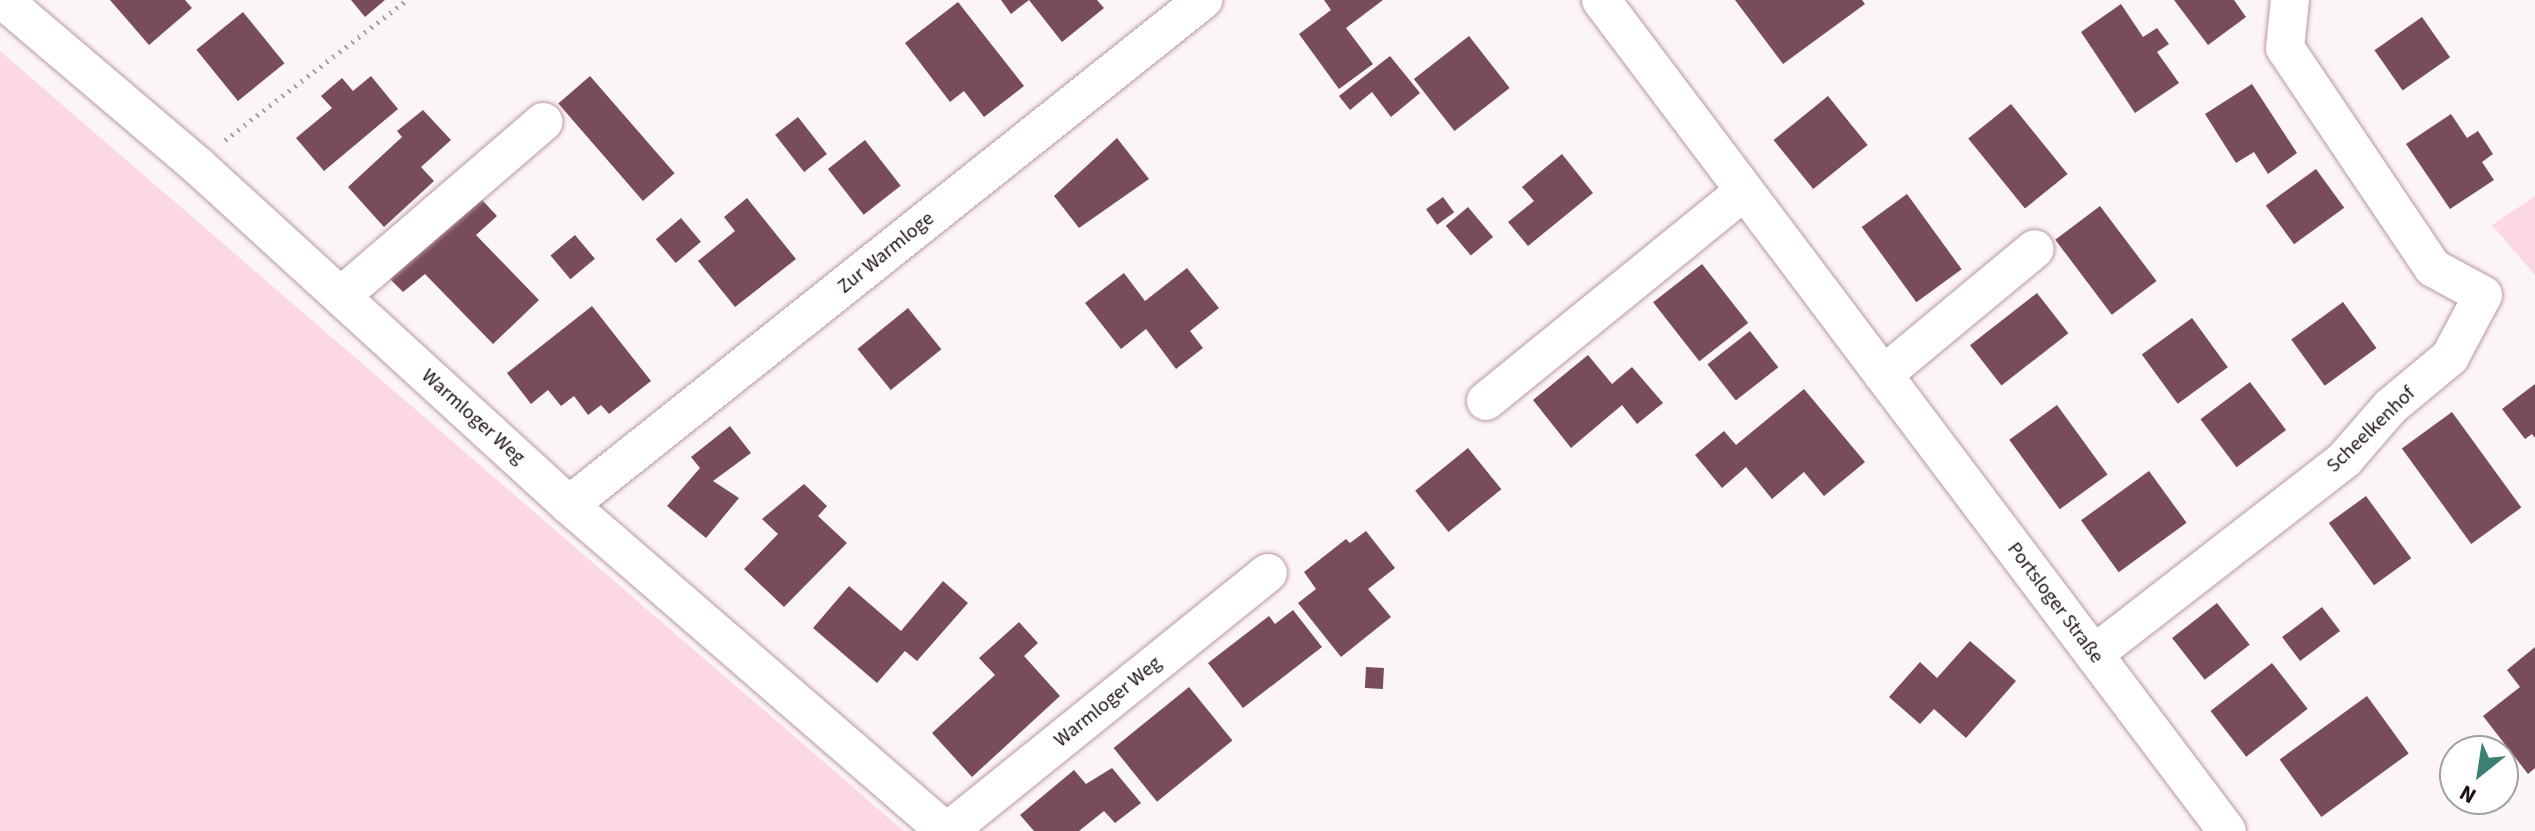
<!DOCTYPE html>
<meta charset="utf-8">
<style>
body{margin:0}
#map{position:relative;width:2535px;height:831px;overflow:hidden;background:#fcf5f7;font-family:"Source Sans 3",sans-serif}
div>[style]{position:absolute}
.green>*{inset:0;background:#fcd9e2}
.building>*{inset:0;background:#784d59;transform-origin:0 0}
.path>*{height:5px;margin-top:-2.5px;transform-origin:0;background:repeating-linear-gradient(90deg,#a9a0a3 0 2px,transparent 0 8px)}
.roads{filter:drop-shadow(0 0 2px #b998a1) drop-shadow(0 0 2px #b998a1)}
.minor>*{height:38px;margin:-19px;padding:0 19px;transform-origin:19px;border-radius:19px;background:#fff}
span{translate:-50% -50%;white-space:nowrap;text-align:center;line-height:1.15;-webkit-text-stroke:8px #fff;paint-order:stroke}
.street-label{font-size:20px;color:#1c1014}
.north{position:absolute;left:2439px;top:735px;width:80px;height:80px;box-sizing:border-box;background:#fff;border:2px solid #a49fa1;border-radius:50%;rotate:210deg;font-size:22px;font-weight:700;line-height:32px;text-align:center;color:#1c1014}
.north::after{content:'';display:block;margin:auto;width:28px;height:36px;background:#3c8074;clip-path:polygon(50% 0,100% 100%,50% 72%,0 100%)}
</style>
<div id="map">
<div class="green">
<i style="clip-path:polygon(0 51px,904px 831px,0 831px)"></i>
<i style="clip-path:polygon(2535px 196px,2535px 275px,2492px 225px)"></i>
</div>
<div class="building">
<i style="clip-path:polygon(110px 0,185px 0,192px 8px,149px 45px)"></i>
<i style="clip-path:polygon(351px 0,385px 0,365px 17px)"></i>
<i style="clip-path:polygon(1001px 0,1097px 0,1104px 8px,1062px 42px,1029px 0,1011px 14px)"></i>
<i style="clip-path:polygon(1324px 0,1383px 0,1346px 28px,1373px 64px,1339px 89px,1299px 34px,1331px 10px)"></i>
<i style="clip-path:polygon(1735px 0,1862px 0,1865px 4px,1783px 64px)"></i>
<i style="clip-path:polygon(2174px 0,2234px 0,2246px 17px,2208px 45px)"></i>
<i style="clip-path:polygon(958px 2px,1024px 86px,984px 117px,964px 91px,950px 102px,905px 43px)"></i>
<i style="clip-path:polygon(2121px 4px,2143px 37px,2157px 28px,2169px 44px,2157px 52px,2179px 83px,2135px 113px,2081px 32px)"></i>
<i style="left:243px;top:12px;width:66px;height:60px;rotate:51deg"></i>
<i style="left:2422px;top:17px;width:49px;height:58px;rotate:55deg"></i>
<i style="left:1469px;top:36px;width:66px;height:70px;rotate:52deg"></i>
<i style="clip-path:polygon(1390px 56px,1420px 93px,1391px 117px,1372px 92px,1350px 110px,1339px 96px)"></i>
<i style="clip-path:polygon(371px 76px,398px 109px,324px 171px,296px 138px,332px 108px,321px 96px,342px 78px,353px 91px)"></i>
<i style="left:590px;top:76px;width:129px;height:42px;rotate:49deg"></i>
<i style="clip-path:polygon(2252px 84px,2297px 153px,2268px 174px,2254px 152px,2236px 163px,2205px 114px)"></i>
<i style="left:1828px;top:96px;width:63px;height:70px;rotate:51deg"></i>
<i style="left:2011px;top:104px;width:90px;height:55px;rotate:51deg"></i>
<i style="clip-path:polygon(423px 110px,451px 140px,421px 167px,434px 181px,384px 227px,348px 187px,402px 137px,397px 131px)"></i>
<i style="clip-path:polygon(2451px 114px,2467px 138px,2478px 131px,2493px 154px,2482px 162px,2494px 180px,2450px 209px,2406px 144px)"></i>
<i style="left:798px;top:117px;width:47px;height:29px;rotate:52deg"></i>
<i style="clip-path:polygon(1117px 138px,1149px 179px,1079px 228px,1054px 196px)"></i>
<i style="left:865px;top:140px;width:58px;height:47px;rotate:52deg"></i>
<i style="clip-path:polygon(1562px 154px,1593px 193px,1528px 246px,1508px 222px,1534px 201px,1522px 187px)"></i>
<i style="left:2316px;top:169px;width:48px;height:62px;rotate:54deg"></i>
<i style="clip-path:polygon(471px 188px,497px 216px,476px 235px,539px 300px,493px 344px,425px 274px,403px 292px,381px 270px)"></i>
<i style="left:1907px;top:194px;width:93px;height:56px;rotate:54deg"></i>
<i style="left:1443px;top:197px;width:19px;height:21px;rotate:54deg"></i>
<i style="clip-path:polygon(747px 198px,796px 259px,735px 307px,698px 261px,735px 231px,724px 217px)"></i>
<i style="left:2100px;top:206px;width:94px;height:56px;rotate:53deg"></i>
<i style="left:1468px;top:207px;width:39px;height:29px;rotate:50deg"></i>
<i style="left:681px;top:218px;width:31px;height:33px;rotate:50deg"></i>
<i style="left:575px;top:235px;width:31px;height:32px;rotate:50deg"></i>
<i style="left:1702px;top:264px;width:75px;height:62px;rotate:52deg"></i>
<i style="clip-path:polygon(1187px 268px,1219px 308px,1190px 331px,1203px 348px,1176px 369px,1146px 329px,1121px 349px,1085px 303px,1124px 273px,1145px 301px)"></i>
<i style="left:2037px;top:293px;width:51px;height:85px;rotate:52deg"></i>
<i style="left:2343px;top:302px;width:57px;height:64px;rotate:54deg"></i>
<i style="clip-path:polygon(592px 306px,651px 381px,609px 414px,601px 405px,588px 415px,574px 396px,561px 406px,548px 390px,531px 404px,507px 373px)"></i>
<i style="left:908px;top:308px;width:53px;height:65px;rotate:51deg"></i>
<i style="left:2192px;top:318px;width:61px;height:62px;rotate:54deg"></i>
<i style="left:1750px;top:331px;width:46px;height:54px;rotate:52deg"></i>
<i style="clip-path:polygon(1588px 355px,1612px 384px,1632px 367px,1663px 403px,1637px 424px,1622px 405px,1571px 448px,1533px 400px)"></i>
<i style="left:2250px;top:382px;width:60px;height:62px;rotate:53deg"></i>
<i style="clip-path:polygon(2535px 384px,2535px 438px,2532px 434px,2525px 439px,2502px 409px)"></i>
<i style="clip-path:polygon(1804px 389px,1865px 462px,1824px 496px,1804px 472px,1772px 499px,1746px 467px,1722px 488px,1695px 455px,1724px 431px,1736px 445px)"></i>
<i style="left:2057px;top:405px;width:86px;height:59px;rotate:54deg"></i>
<i style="left:2452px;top:412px;width:118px;height:62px;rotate:54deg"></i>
<i style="clip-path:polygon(730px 426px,751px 453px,713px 481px,739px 498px,706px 538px,667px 506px,700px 468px,691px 457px)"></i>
<i style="left:1468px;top:448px;width:53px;height:68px;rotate:51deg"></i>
<i style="left:2149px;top:471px;width:64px;height:84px;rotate:54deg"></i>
<i style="clip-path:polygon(804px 484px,827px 506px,818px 516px,847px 543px,784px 607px,744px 569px,778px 534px,762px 519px)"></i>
<i style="left:2366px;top:496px;width:77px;height:46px;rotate:54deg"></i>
<i style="clip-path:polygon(1366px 531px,1395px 568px,1368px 589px,1391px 617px,1341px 657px,1298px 603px,1316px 589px,1304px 572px,1346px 539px,1350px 543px)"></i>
<i style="clip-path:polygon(943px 581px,968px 603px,917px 661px,905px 651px,877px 683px,813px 628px,849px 586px,901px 631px)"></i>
<i style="left:2217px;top:603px;width:53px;height:57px;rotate:52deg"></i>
<i style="left:2322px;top:607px;width:30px;height:50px;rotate:53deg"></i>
<i style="clip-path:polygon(1293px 610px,1322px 647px,1243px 708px,1208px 663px,1269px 616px,1275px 624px)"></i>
<i style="clip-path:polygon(1019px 622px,1038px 643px,1024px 656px,1060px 696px,972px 777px,932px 733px,995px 675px,979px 658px)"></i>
<i style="clip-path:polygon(1970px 641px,2016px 681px,1966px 738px,1934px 709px,1920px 724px,1889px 697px,1920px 662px,1937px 678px)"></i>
<i style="clip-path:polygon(2535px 647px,2535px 768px,2528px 774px,2483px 716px,2520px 687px,2507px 670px)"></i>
<i style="left:2272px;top:663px;width:58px;height:78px;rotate:52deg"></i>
<i style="left:1366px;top:667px;width:18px;height:21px;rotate:3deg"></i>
<i style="left:1189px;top:687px;width:69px;height:97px;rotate:51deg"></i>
<i style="left:2367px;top:696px;width:71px;height:108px;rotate:54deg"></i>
<i style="clip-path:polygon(1112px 768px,1141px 803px,1115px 823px,1104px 811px,1079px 831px,1034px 831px,1020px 815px,1074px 770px,1086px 784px)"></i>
</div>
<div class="path">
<i style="left:225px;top:140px;width:230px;rotate:-37.6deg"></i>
</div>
<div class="roads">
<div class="minor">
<i style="left:3px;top:0;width:255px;rotate:40.4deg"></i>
<i style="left:197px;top:165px;width:504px;rotate:42.43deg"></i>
<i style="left:569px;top:505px;width:498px;rotate:40.9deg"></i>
<i style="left:1601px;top:0;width:1040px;rotate:53.01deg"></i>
<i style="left:341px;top:296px;width:267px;rotate:-40.7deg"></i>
<i style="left:1883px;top:375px;width:197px;rotate:-39.7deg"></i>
<i style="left:1486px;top:401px;width:333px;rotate:-39.1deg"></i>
<i style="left:569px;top:505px;width:811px;rotate:-38.54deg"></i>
<i style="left:2094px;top:654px;width:318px;rotate:-37.8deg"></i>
<i style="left:2345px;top:459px;width:69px;rotate:-49.1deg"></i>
<i style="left:2390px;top:407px;width:78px;rotate:-39.8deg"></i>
<i style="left:2450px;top:357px;width:70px;rotate:-62deg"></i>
<i style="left:2483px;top:295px;width:57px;rotate:-151.6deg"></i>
<i style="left:2433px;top:268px;width:265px;rotate:-123.9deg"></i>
<i style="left:2285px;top:48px;width:48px;rotate:-84.1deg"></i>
<i style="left:948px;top:831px;width:411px;rotate:-38.9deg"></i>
</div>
</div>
<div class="street-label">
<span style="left:886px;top:253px;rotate:-39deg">Zur Warmloge</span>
<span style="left:473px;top:417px;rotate:42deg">Warmloger Weg</span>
<span style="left:2371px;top:430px;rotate:-44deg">Scheelkenhof</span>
<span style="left:2055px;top:603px;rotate:53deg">Portsloger Straße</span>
<span style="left:1108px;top:702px;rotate:-39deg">Warmloger Weg</span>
</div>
<div class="north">N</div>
</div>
